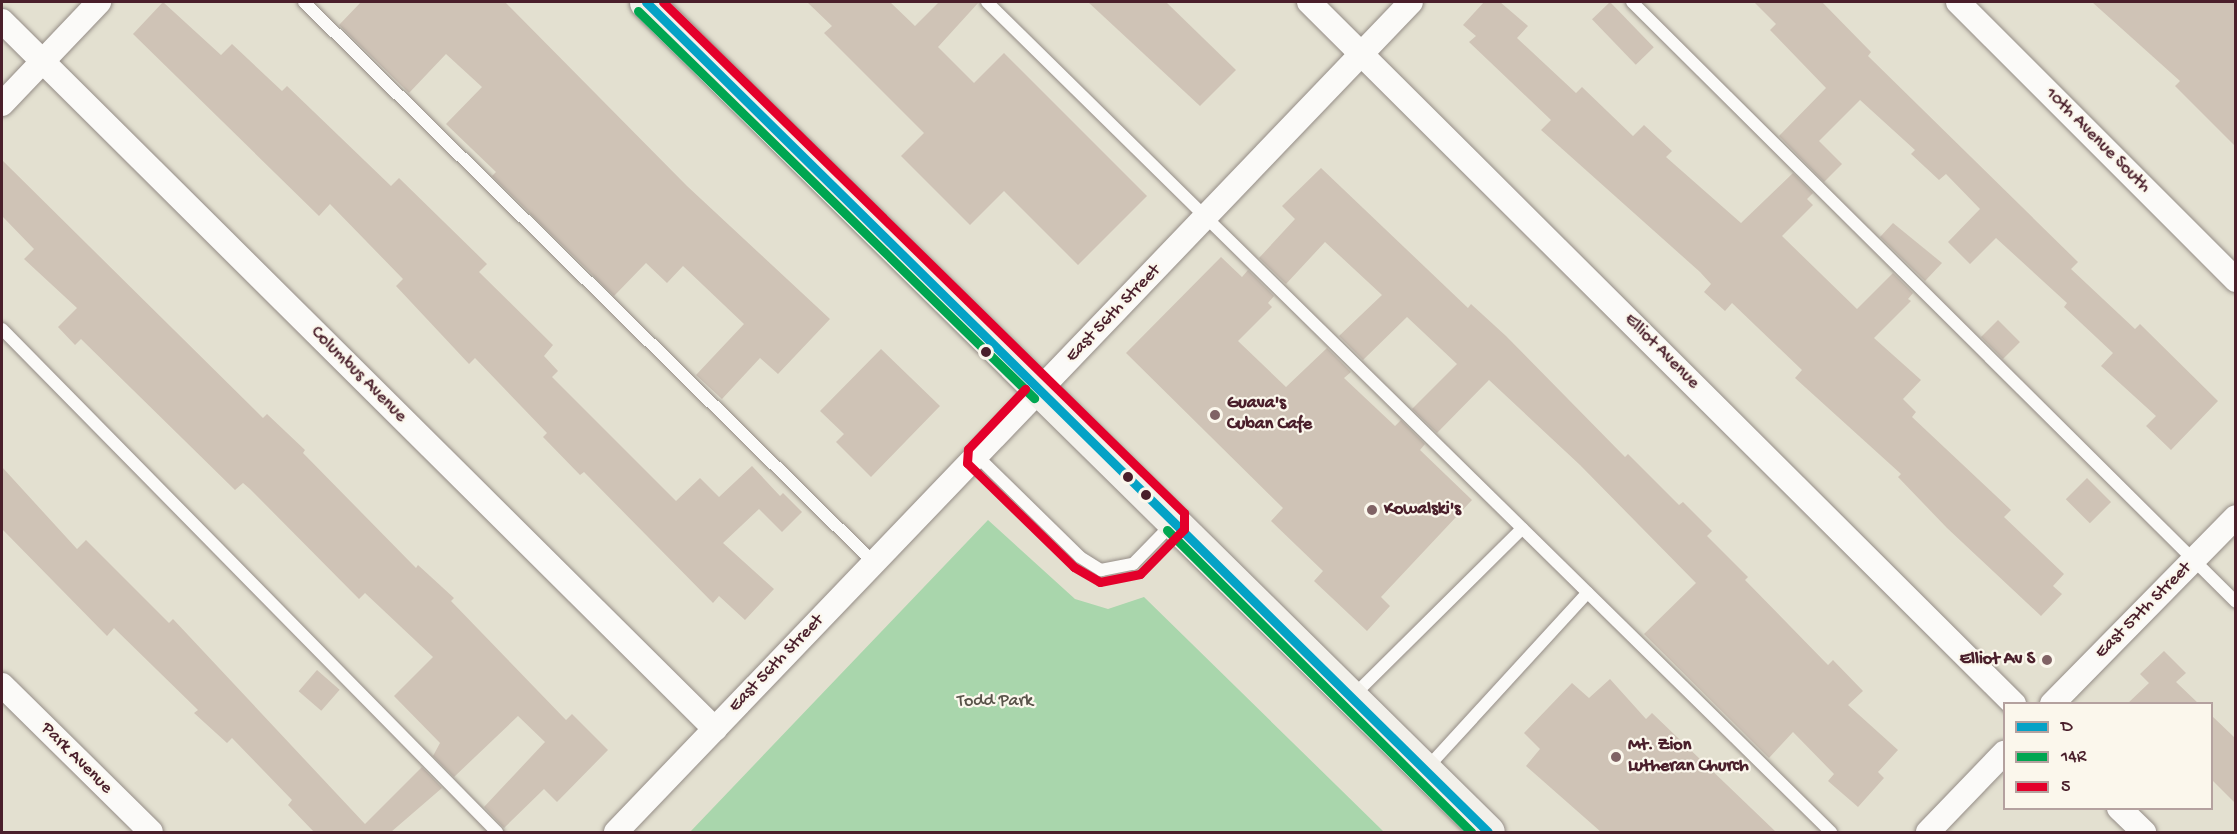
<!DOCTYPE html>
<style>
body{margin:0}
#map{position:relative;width:2237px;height:834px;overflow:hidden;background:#e3e0d0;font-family:"Gochi Hand",sans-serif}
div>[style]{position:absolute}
.green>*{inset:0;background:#a9d6ac}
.building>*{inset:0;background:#cfc3b6;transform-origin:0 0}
.roads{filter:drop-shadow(0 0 2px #958d87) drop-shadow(0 0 2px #958d87)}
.lane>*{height:12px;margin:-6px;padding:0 6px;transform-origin:6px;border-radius:6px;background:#fbfaf8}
.street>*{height:24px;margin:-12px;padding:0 12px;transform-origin:12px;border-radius:12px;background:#fbfaf8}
.secondary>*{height:33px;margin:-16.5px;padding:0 16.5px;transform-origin:16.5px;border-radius:16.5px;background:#f2f0ea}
.bus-1>*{height:9px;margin:-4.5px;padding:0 4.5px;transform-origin:4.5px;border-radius:4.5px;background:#04a2c6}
.bus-2>*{height:9px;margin:-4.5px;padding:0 4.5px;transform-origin:4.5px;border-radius:4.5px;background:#00a651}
.bus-3>*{height:9px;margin:-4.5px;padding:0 4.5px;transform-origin:4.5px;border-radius:4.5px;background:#e4002b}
.dots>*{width:16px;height:16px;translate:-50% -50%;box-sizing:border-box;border:3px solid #fbf7ec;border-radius:50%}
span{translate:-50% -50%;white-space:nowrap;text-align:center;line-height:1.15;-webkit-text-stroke:4.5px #fbf7ec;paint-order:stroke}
.street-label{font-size:18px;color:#4a1f2b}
.poi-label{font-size:18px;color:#4a1f2b;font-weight:700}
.left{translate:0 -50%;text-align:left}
.right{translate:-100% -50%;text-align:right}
.park-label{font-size:18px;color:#585349}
.frame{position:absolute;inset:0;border:3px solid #4a1f2b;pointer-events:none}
.legend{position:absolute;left:2003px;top:702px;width:210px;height:108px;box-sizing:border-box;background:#fbf7ec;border:2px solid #b4a19f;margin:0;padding:8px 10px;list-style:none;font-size:18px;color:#4a1f2b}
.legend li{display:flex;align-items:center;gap:12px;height:30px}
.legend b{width:30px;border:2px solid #b4a19f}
</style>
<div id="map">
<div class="green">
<i style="clip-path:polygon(988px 520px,1075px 599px,1108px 609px,1144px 597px,1384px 832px,690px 832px)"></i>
</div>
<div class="building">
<i style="clip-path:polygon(163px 2px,221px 55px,232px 44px,282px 91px,287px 86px,391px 186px,399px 178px,487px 264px,479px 272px,553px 345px,544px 356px,558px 371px,552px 377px,676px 501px,700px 478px,719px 497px,752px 466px,780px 496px,783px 493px,802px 512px,782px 532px,759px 509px,723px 543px,774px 589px,745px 620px,719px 596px,713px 603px,584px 472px,580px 475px,543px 437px,547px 433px,475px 358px,469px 364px,396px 286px,403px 279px,330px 204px,319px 216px,133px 34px)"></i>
<i style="clip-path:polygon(361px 2px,505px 2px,687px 186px,830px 319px,778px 374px,760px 358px,722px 399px,696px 375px,744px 324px,683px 266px,667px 283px,646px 263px,614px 296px,492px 176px,496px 172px,446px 124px,482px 87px,446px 54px,409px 93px,339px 25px)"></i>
<i style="clip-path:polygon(807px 2px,890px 2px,915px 26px,939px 2px,979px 2px,938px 47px,974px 83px,1004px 53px,1147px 196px,1078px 265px,1004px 191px,970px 225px,901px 156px,924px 133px,824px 33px,832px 26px)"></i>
<i style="clip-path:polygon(1088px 2px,1166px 2px,1236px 70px,1200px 106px)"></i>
<i style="clip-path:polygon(1484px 2px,1500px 2px,1528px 26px,1517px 38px,1576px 93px,1582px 87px,1633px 136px,1644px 125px,1672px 151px,1666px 157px,1741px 223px,1793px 173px,1813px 193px,1807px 199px,1813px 205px,1782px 236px,1857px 309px,1893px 273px,1913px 293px,1908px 299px,1911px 301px,1874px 338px,1921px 380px,1903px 399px,1916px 412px,1912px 417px,2011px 510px,2004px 517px,2064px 574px,2053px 586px,2062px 594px,2041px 616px,1947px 528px,1898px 477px,1901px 474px,1795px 378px,1802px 370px,1732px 303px,1725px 311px,1704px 292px,1711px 284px,1700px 272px,1541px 130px,1551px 120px,1469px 42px,1476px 36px,1463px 25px)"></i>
<i style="left:1610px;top:2px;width:63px;height:25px;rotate:46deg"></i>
<i style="clip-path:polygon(1754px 2px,1822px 2px,1871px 52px,1868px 56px,2078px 262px,2071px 269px,2135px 329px,2140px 324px,2218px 401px,2171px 450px,2146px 426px,2156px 416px,2101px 366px,2113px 353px,2064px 307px,2067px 303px,1996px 238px,1970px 264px,1948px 242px,1980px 209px,1946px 174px,1939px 180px,1911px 154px,1915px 150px,1860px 100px,1819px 141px,1842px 164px,1824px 182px,1779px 136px,1826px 88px,1770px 30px,1776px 24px)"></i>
<i style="clip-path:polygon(2092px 2px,2235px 2px,2235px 146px,2175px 86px,2180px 81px)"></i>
<i style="clip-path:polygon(2px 160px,263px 418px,267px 414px,305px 450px,303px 453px,416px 568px,418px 565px,454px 598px,451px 601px,566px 720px,572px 714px,608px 750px,557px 802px,544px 789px,504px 828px,484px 807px,545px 742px,518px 716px,454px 777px,433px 756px,440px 743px,394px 696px,433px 657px,365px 593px,359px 599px,250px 489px,243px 483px,235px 490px,81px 339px,75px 345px,58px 327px,77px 308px,24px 259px,34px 249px,2px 216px)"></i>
<i style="clip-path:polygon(1321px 168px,1468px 308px,1471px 304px,1506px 336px,1625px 457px,1628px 454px,1679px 505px,1683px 502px,1712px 531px,1707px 536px,1748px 577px,1745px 580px,1828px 665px,1833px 660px,1863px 691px,1848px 705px,1898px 750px,1878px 772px,1884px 778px,1858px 807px,1828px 781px,1834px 774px,1793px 732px,1769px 758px,1644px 634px,1696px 583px,1580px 465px,1489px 380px,1437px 433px,1412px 409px,1457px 364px,1407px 317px,1363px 360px,1339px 336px,1382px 295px,1325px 242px,1286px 284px,1259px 258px,1295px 219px,1282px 206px)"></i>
<i style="clip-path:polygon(1893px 223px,1942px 263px,1925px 281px,1880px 237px)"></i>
<i style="clip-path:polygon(1221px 257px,1242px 277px,1248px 270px,1274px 296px,1268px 303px,1272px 307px,1238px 341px,1286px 387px,1327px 348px,1351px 372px,1344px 378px,1395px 426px,1401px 420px,1425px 444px,1420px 450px,1472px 500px,1381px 597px,1390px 606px,1367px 631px,1314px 581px,1323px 571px,1271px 521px,1283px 508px,1126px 353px)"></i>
<i style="left:1998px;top:320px;width:31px;height:24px;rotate:45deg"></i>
<i style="clip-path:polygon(881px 349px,940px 406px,871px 477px,836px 442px,844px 434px,820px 411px)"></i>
<i style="clip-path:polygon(2px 467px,77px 549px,86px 540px,169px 623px,173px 619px,365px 824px,422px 767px,442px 788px,391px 832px,314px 832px,288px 805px,292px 800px,232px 738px,227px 743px,194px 713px,198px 710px,114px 628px,107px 636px,2px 529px)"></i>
<i style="left:2087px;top:478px;width:34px;height:30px;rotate:45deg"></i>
<i style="clip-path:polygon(2164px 651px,2186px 673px,2176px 682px,2199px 704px,2127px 704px,2149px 683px,2140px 674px)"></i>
<i style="left:317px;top:670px;width:30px;height:28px;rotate:41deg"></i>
<i style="clip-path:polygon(1610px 679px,1646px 719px,1652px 713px,1776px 832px,1601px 832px,1526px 766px,1540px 749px,1524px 733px,1572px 683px,1589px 698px)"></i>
<i style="clip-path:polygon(2211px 715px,2235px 738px,2235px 803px,2211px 779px)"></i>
</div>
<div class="roads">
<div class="lane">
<i style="left:304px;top:2px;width:800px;rotate:44.54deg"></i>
<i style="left:987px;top:2px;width:1184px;rotate:44.52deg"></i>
<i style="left:1632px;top:2px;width:851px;rotate:44.81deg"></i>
<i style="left:2px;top:329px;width:706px;rotate:45.46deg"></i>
<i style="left:977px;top:456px;width:144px;rotate:44.4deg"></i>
<i style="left:1080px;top:557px;width:25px;rotate:32deg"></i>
<i style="left:1101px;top:570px;width:33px;rotate:-11deg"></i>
<i style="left:1133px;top:564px;width:57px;rotate:-45.7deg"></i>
<i style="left:1353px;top:696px;width:238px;rotate:-44.7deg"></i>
<i style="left:1426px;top:769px;width:239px;rotate:-47.5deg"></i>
</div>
<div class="street">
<i style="left:1309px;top:2px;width:995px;rotate:44.88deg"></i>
<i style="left:1958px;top:2px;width:393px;rotate:45deg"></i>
<i style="left:2px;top:21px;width:1005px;rotate:44.8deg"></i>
<i style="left:2px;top:104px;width:141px;rotate:-46.4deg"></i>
<i style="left:2px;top:685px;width:209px;rotate:44.6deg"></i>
<i style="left:2052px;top:704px;width:262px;rotate:-45.5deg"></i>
<i style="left:2119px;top:808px;width:35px;rotate:44deg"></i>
<i style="left:616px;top:832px;width:1149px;rotate:-46.23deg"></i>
<i style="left:1928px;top:832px;width:110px;rotate:-46.1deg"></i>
</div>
<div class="secondary">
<i style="left:646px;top:2px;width:1182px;rotate:44.59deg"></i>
</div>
</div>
<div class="bus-1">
<i style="left:646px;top:2px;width:1182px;rotate:44.59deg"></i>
</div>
<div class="bus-2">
<i style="left:638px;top:11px;width:554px;rotate:44.34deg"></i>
<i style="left:1167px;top:530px;width:429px;rotate:44.8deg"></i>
</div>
<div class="bus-3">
<i style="left:663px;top:2px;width:730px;rotate:44.44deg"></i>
<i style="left:1184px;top:513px;width:16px;rotate:90deg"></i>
<i style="left:1184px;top:529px;width:63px;rotate:134.4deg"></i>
<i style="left:1140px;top:574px;width:41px;rotate:168.7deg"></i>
<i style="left:1100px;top:582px;width:30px;rotate:-150deg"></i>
<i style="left:1074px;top:567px;width:149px;rotate:-135.8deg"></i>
<i style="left:967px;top:463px;width:14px;rotate:-86deg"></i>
<i style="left:968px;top:449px;width:83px;rotate:-46.5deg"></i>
</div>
<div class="dots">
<i style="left:986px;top:352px;background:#4a1f2b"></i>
<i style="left:1215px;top:415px;background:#806365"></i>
<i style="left:1128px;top:477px;background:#4a1f2b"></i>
<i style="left:1146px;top:495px;background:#4a1f2b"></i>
<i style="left:1372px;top:510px;background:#806365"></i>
<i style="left:2047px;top:660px;background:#806365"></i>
<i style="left:1616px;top:757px;background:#806365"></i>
</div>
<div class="street-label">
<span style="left:2097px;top:141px;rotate:45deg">10th Avenue South</span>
<span style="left:1114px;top:314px;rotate:-46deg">East 56th Street</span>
<span style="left:1661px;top:352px;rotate:45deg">Elliot Avenue</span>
<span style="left:358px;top:375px;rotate:45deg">Columbus Avenue</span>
<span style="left:2144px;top:611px;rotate:-45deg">East 57th Street</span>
<span style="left:777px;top:664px;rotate:-46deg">East 56th Street</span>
<span style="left:76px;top:759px;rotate:45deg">Park Avenue</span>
</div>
<div class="poi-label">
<span class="left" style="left:1227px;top:415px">Guava's<br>Cuban Cafe</span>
<span class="left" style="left:1384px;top:510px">Kowalski's</span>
<span class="right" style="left:2035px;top:660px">Elliot Av S</span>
<span class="left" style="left:1628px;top:757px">Mt. Zion<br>Lutheran Church</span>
</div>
<div class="park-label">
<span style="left:995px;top:702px">Todd Park</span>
</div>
<div class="frame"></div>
<ul class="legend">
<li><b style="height:8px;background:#04a2c6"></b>D</li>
<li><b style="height:8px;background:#00a651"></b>14R</li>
<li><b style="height:8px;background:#e4002b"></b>5</li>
</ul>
</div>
